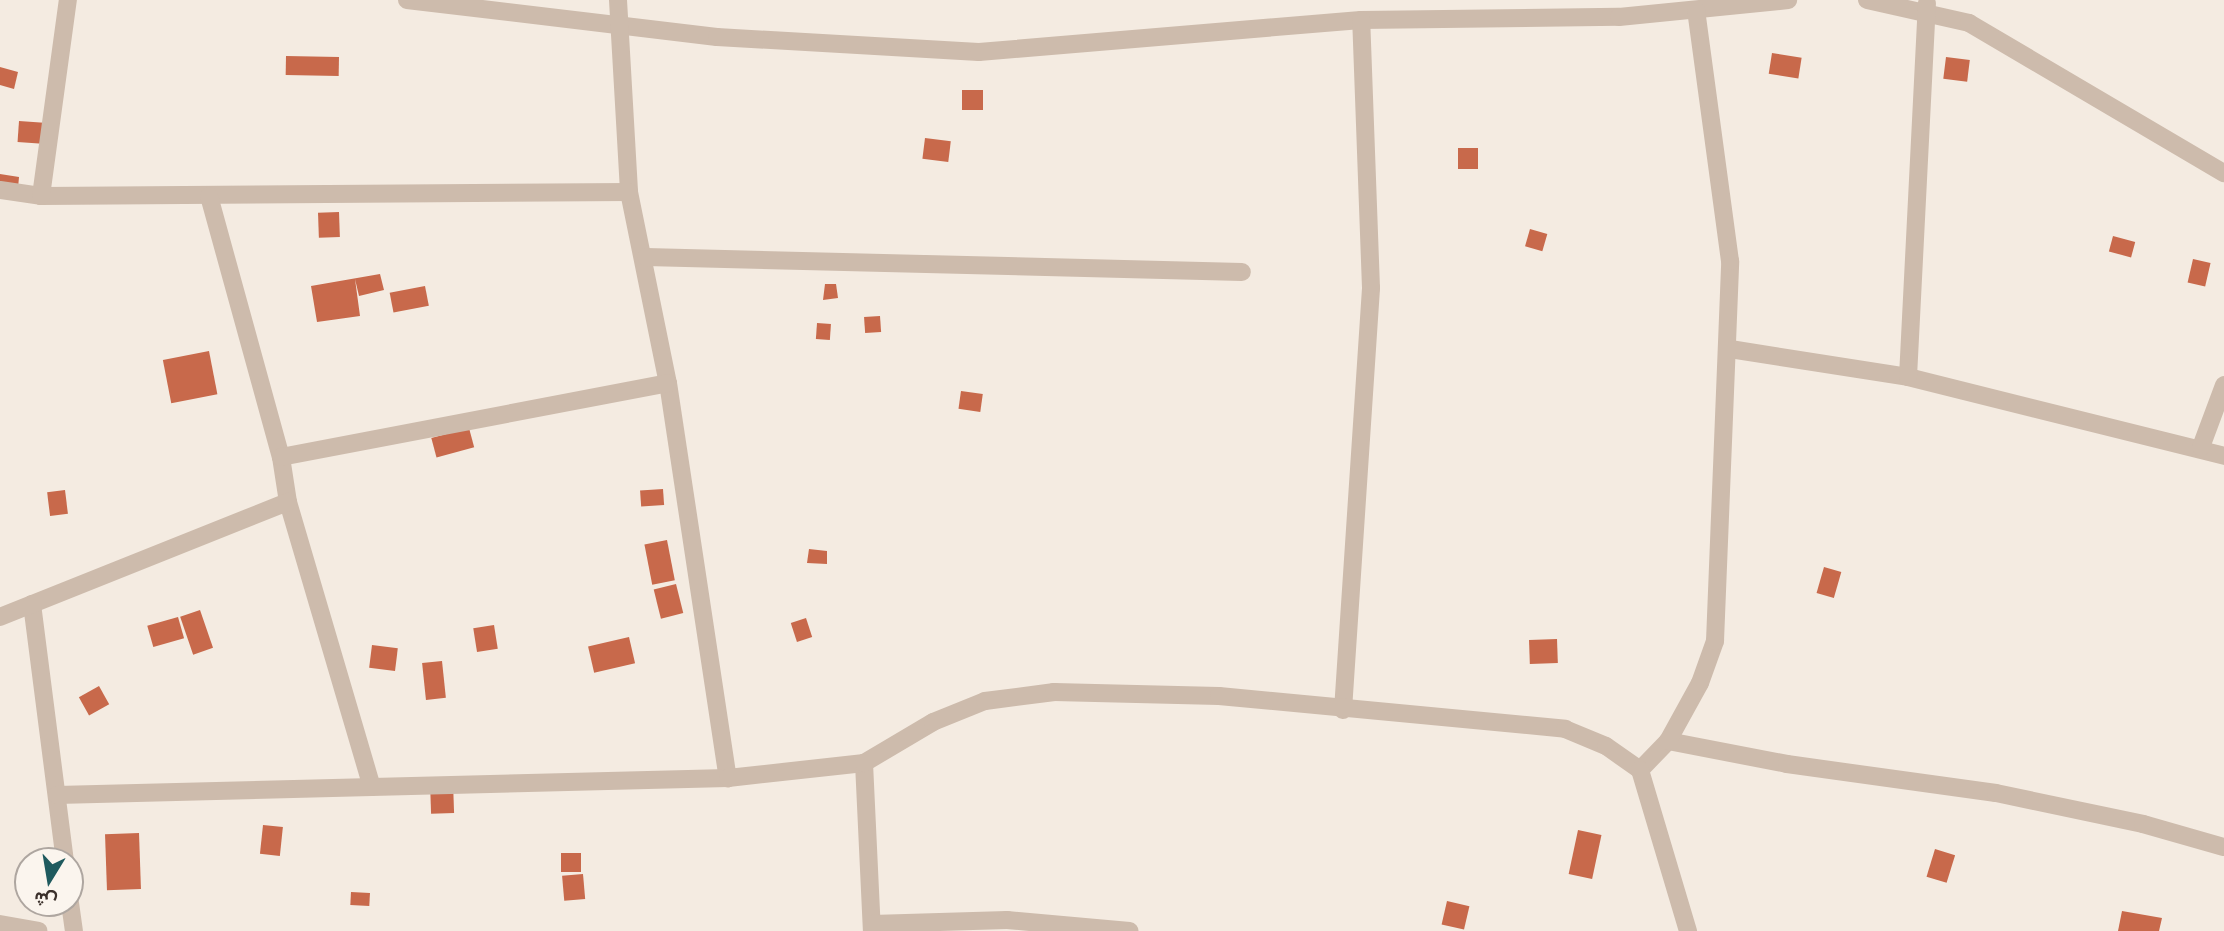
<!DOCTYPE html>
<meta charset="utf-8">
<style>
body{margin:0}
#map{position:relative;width:2224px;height:931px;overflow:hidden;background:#f4ebe1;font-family:Ubuntu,Vazirmatn,sans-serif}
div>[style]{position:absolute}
.building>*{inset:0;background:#c8694b;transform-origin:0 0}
.minor>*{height:18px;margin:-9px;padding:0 9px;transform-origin:9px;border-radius:9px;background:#cdbbac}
span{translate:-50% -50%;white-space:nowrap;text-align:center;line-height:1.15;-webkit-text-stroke:5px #fbf5ee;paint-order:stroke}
.north{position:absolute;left:14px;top:847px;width:70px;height:70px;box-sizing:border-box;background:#fbf5ee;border:2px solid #aea6a0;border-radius:50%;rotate:191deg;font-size:19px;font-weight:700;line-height:28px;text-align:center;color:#3b302b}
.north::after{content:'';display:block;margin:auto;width:24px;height:32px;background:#1f5a5e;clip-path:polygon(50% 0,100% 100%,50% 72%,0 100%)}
</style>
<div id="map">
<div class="building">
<i style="left:1772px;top:53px;width:30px;height:21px;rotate:9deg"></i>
<i style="left:286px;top:56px;width:53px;height:19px;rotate:1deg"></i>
<i style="left:1946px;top:57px;width:24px;height:22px;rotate:7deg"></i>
<i style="clip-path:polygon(0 67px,18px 72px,14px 89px,0 85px)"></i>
<i style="left:962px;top:90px;width:21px;height:20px"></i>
<i style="left:19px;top:121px;width:32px;height:21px;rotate:4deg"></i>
<i style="left:925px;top:138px;width:26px;height:21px;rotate:7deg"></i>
<i style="left:1458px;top:148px;width:20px;height:21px"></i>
<i style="clip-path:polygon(0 174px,19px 177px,18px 188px,0 186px)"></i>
<i style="left:339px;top:212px;width:25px;height:21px;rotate:88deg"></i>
<i style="left:1530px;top:229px;width:18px;height:18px;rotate:16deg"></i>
<i style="left:2113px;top:236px;width:23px;height:16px;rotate:15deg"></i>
<i style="left:2193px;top:259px;width:18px;height:24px;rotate:13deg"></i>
<i style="clip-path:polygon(380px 274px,384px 290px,359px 296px,355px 279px,360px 316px,317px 322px,311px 286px)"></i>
<i style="clip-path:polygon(825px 284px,836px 284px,838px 298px,823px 300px)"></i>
<i style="left:425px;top:286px;width:20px;height:36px;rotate:79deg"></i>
<i style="left:880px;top:316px;width:16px;height:16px;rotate:86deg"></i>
<i style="left:817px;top:323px;width:14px;height:16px;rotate:4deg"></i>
<i style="left:209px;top:351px;width:44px;height:47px;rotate:79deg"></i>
<i style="left:961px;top:391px;width:22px;height:18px;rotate:8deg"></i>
<i style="left:469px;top:428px;width:20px;height:39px;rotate:75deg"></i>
<i style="left:663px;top:489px;width:16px;height:23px;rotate:86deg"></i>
<i style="left:65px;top:490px;width:24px;height:18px;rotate:83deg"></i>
<i style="left:667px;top:540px;width:41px;height:23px;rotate:79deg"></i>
<i style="clip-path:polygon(809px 549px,827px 551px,827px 564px,807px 563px)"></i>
<i style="left:1824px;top:567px;width:18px;height:27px;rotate:16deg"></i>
<i style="left:676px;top:584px;width:30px;height:23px;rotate:76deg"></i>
<i style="left:200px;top:610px;width:40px;height:21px;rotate:71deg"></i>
<i style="left:178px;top:617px;width:22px;height:32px;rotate:74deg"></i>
<i style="left:806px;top:618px;width:20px;height:16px;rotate:72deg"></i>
<i style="left:494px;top:625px;width:24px;height:21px;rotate:81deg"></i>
<i style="left:629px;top:637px;width:27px;height:42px;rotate:77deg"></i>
<i style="left:1557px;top:639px;width:24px;height:28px;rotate:88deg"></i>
<i style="left:372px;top:645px;width:26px;height:23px;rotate:7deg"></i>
<i style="left:442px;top:661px;width:37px;height:20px;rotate:84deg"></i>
<i style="left:99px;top:686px;width:21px;height:23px;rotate:61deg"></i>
<i style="left:453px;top:782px;width:31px;height:23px;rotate:88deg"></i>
<i style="left:263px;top:825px;width:20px;height:29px;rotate:6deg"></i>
<i style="left:1578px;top:830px;width:24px;height:45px;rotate:12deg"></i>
<i style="left:139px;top:833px;width:56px;height:34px;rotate:88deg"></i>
<i style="left:1935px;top:849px;width:21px;height:29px;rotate:17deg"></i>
<i style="left:561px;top:853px;width:20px;height:19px"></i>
<i style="left:583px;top:874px;width:25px;height:21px;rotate:85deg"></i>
<i style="left:351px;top:892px;width:19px;height:13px;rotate:3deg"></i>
<i style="left:1447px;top:901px;width:23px;height:24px;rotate:13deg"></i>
<i style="clip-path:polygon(2122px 911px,2162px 918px,2159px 931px,2118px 931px)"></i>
</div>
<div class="minor">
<i style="left:407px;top:0;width:312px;rotate:6.8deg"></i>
<i style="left:717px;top:37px;width:262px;rotate:3.3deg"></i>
<i style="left:979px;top:52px;width:383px;rotate:-4.8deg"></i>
<i style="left:1361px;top:20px;width:258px;rotate:-0.7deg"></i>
<i style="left:1619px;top:17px;width:170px;rotate:-5.7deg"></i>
<i style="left:618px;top:0;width:192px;rotate:86.7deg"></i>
<i style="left:629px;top:192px;width:195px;rotate:78.5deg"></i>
<i style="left:668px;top:383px;width:400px;rotate:81.4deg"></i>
<i style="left:1867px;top:0;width:105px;rotate:12.7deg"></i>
<i style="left:1969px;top:23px;width:296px;rotate:30.5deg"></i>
<i style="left:0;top:190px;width:41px;rotate:8.3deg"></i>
<i style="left:41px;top:196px;width:588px;rotate:-0.39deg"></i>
<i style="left:41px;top:196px;width:198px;rotate:-82.2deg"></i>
<i style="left:209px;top:196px;width:271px;rotate:74.6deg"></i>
<i style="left:281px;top:457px;width:46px;rotate:81.2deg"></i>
<i style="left:288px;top:502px;width:297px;rotate:73.6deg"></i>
<i style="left:646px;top:257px;width:596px;rotate:1.44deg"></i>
<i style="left:1730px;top:349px;width:180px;rotate:8.9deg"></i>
<i style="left:1908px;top:377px;width:326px;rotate:14deg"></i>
<i style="left:1908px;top:377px;width:374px;rotate:-87.1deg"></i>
<i style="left:2201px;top:447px;width:66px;rotate:-69.6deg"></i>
<i style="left:281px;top:457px;width:394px;rotate:-10.8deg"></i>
<i style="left:32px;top:604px;width:259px;rotate:82.7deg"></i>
<i style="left:0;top:617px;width:310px;rotate:-21.8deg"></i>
<i style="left:1343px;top:710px;width:423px;rotate:-86.2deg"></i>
<i style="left:1371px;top:288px;width:268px;rotate:-92.1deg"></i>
<i style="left:1668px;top:741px;width:121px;rotate:10.9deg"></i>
<i style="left:1787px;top:764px;width:211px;rotate:7.9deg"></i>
<i style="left:1996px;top:793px;width:150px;rotate:11.9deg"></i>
<i style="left:2143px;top:824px;width:84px;rotate:15.9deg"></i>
<i style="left:864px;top:763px;width:168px;rotate:87.3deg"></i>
<i style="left:1640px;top:770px;width:40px;rotate:-46deg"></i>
<i style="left:1668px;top:741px;width:66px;rotate:-61.1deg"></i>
<i style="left:1700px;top:683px;width:45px;rotate:-70.3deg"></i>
<i style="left:1715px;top:641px;width:380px;rotate:-87.7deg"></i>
<i style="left:1730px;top:261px;width:253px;rotate:-97.7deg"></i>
<i style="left:57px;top:795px;width:671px;rotate:-1.45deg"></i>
<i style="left:728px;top:778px;width:137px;rotate:-6.3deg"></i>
<i style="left:864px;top:763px;width:80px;rotate:-30.7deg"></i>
<i style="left:933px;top:722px;width:56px;rotate:-22deg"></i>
<i style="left:985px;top:701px;width:70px;rotate:-7.4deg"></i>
<i style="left:1054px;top:692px;width:165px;rotate:1.4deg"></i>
<i style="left:1219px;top:696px;width:348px;rotate:5.4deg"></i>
<i style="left:1565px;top:729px;width:44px;rotate:22.5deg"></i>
<i style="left:1606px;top:746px;width:42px;rotate:35.2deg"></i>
<i style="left:1640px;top:770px;width:168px;rotate:73.4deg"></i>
<i style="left:70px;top:903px;width:28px;rotate:82deg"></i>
<i style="left:0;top:924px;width:39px;rotate:10deg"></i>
<i style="left:872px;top:924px;width:135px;rotate:-1.7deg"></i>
<i style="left:1007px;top:920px;width:123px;rotate:5.1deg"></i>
</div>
<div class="north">ش</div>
</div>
